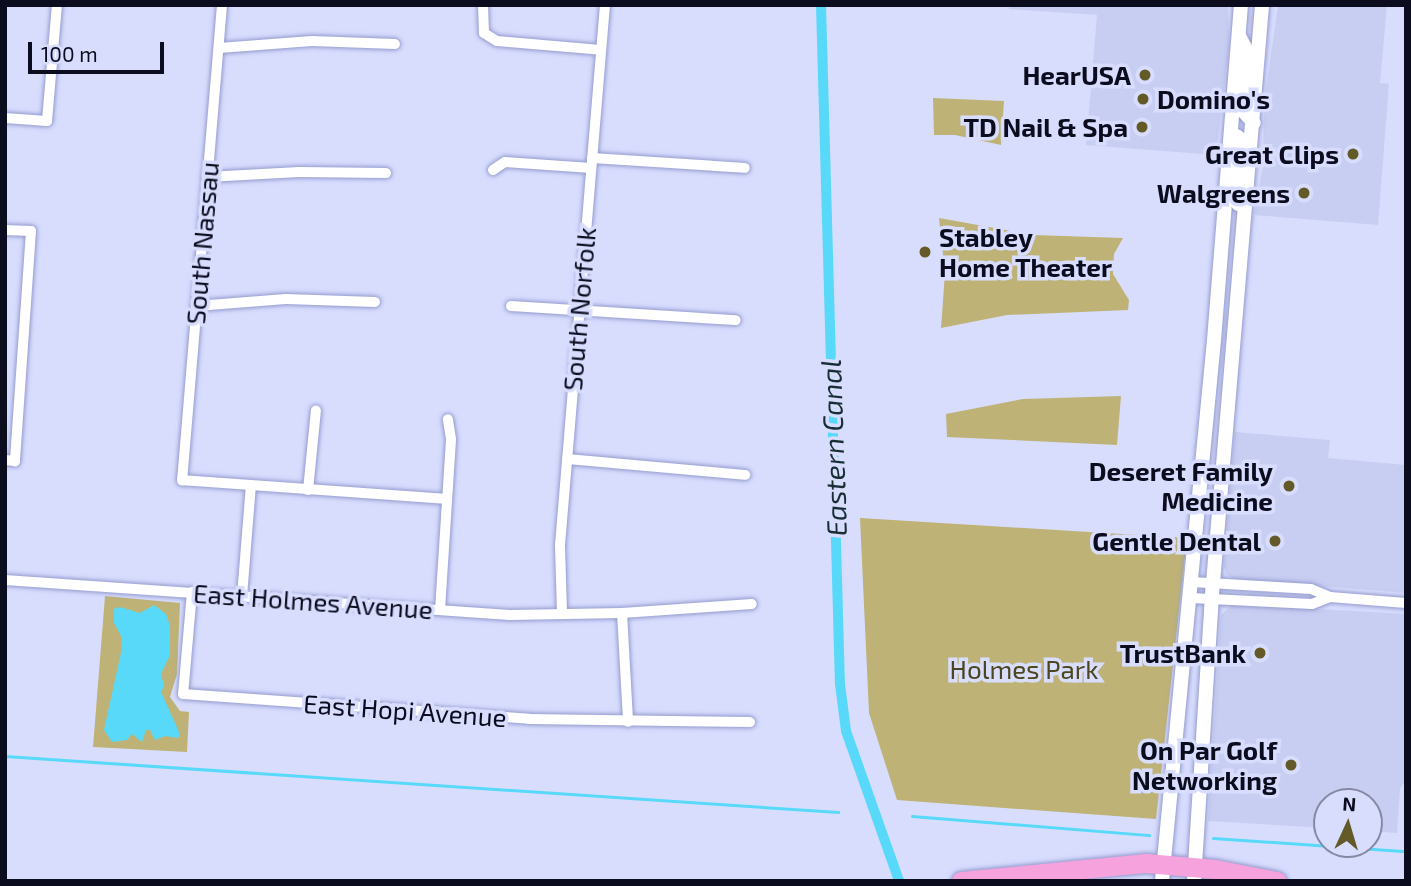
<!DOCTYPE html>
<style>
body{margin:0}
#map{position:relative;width:1411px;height:886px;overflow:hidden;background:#d8ddfe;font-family:"Exo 2",sans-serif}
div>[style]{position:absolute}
.built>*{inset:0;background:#c8cef2}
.green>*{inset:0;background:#beb277}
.water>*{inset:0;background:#58d9fa}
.stream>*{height:2.5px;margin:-1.25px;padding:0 1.25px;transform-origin:1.25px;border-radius:1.25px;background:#58d9fa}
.canal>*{height:10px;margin:-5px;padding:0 5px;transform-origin:5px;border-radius:5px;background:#58d9fa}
.roads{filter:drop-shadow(0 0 2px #959ccf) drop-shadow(0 0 2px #959ccf)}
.minor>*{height:10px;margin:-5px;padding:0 5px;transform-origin:5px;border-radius:5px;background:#fff}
.secondary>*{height:14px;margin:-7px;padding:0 7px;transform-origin:7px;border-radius:7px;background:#fff}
.motorway>*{height:19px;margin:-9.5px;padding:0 9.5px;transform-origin:9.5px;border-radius:9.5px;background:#f5a2dd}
.dots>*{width:19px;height:19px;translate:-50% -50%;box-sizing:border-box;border:4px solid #d8ddfe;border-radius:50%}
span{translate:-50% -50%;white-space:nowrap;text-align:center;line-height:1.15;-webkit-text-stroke:7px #d8ddfe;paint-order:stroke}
.poi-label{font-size:26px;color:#0b0c1e;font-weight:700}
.right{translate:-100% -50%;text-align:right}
.left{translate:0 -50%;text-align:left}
.street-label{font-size:26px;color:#0b0c1e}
.park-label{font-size:26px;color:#4d451c}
.water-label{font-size:28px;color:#182e34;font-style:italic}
.frame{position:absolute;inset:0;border:7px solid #0b0c1e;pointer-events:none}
.north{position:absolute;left:1313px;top:788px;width:70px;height:70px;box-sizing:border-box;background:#d8ddfe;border:2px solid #8689a4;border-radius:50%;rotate:4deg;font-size:19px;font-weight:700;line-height:28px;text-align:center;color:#0b0c1e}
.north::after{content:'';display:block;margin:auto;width:24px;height:32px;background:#645a27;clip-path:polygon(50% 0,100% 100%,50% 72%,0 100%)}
.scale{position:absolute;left:28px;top:42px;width:136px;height:32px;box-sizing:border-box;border:4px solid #0b0c1e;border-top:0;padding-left:9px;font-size:21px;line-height:24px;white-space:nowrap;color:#0b0c1e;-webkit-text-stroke:5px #d8ddfe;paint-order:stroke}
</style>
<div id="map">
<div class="built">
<i style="clip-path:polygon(1009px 5px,1228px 5px,1229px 46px,1216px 155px,1086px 145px,1097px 15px,1009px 9px)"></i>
<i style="clip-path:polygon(1278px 5px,1387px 5px,1380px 83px,1389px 84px,1378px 225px,1254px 215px,1263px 166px,1264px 104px)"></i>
<i style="clip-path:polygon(1235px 432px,1330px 440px,1328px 458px,1406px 465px,1406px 593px,1234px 579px,1226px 574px,1224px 566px)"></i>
<i style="clip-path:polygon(1233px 604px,1406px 614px,1406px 779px,1400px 789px,1397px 833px,1369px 831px,1369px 802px,1327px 802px,1327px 828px,1208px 821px,1221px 615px)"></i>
</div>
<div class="green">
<i style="clip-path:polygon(933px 98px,1004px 101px,1001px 145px,955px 135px,934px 135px)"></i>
<i style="clip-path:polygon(939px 218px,1033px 235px,1123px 238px,1114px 254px,1113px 274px,1129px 300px,1128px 310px,1007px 315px,941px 328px,945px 273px)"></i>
<i style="clip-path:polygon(1121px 396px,1117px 445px,947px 437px,946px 414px,1023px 399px)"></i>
<i style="clip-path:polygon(860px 518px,1187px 538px,1156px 819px,897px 800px,869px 713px)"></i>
<i style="clip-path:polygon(105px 596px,180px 603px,177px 674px,170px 697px,180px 711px,189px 712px,187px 752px,93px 747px)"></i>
</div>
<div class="water">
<i style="clip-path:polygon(154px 605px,166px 614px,170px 626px,170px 655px,161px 674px,164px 686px,161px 692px,180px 734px,178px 738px,165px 736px,155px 740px,150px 730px,146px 730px,142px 742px,132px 734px,127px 740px,112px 742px,104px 730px,122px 648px,121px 636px,114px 623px,114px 609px,120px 607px,140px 613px)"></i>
</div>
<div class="stream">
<i style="left:5px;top:756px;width:835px;rotate:3.85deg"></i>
<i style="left:912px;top:816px;width:238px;rotate:4.6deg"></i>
<i style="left:1213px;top:838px;width:193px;rotate:3.9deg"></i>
</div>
<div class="canal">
<i style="left:821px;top:5px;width:679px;rotate:88.4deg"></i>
<i style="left:840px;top:684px;width:47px;rotate:82.7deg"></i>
<i style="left:846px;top:731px;width:159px;rotate:70.5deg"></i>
</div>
<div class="roads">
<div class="minor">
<i style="left:222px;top:5px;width:477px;rotate:94.8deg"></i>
<i style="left:182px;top:480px;width:265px;rotate:4.1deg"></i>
<i style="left:483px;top:5px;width:28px;rotate:88deg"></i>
<i style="left:484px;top:33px;width:15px;rotate:32deg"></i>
<i style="left:497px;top:41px;width:104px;rotate:4.9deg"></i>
<i style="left:219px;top:48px;width:93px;rotate:-4.3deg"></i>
<i style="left:312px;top:41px;width:83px;rotate:2.1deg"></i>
<i style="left:5px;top:118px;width:42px;rotate:4.1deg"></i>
<i style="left:47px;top:121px;width:116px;rotate:-85.1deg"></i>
<i style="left:592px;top:158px;width:153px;rotate:3.7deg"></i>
<i style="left:493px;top:170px;width:14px;rotate:-34deg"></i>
<i style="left:505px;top:162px;width:86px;rotate:4deg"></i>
<i style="left:207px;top:177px;width:92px;rotate:-3.1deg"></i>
<i style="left:299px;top:172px;width:87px;rotate:0.7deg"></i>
<i style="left:5px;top:230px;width:26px;rotate:2deg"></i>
<i style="left:31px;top:231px;width:231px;rotate:94deg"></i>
<i style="left:15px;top:461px;width:10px;rotate:-174deg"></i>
<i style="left:196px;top:306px;width:90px;rotate:-4.4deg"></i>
<i style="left:286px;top:299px;width:89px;rotate:1.9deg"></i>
<i style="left:511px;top:306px;width:225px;rotate:3.6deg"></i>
<i style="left:567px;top:459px;width:179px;rotate:5.1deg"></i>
<i style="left:308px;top:490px;width:80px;rotate:-84.3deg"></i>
<i style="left:5px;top:580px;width:506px;rotate:3.96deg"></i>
<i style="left:510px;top:615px;width:112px;rotate:-1deg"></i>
<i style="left:622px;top:613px;width:130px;rotate:-4deg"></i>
<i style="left:1192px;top:582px;width:119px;rotate:3.4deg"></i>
<i style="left:1311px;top:589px;width:21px;rotate:23deg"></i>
<i style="left:1330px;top:597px;width:76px;rotate:4.5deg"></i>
<i style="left:192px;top:592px;width:102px;rotate:95deg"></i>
<i style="left:183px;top:694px;width:347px;rotate:4.1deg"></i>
<i style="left:529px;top:719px;width:221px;rotate:0.8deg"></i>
<i style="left:242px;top:596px;width:111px;rotate:-85.4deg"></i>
<i style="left:1191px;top:598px;width:121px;rotate:2.8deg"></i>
<i style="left:1312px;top:604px;width:19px;rotate:-21deg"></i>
<i style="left:440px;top:610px;width:171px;rotate:-86.3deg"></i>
<i style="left:451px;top:439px;width:20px;rotate:-99deg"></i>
<i style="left:562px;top:613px;width:68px;rotate:-91.7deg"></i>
<i style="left:560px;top:545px;width:542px;rotate:-85.24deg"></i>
<i style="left:622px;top:613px;width:109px;rotate:86.8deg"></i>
</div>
<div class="secondary">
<i style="left:1239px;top:36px;width:17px;rotate:62deg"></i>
<i style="left:1247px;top:51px;width:62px;rotate:91.8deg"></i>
<i style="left:1245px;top:113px;width:13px;rotate:48deg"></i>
<i style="left:1231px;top:133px;width:8px;rotate:30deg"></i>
<i style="left:1238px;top:137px;width:11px;rotate:75deg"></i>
<i style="left:1241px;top:148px;width:56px;rotate:93.1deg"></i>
<i style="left:1162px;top:881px;width:543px;rotate:-84.51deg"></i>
<i style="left:1214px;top:340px;width:336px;rotate:-85.4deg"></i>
<i style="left:1194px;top:881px;width:299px;rotate:-86.4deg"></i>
<i style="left:1213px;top:583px;width:580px;rotate:-85.15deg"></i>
</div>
<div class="motorway">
<i style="left:961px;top:881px;width:186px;rotate:-5.6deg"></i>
<i style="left:1146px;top:863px;width:69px;rotate:5deg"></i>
<i style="left:1215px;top:869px;width:63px;rotate:11deg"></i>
</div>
</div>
<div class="dots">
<i style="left:1145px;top:75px;background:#645a27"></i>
<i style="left:1143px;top:99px;background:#645a27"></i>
<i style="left:1142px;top:127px;background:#645a27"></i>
<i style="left:1353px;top:154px;background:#645a27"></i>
<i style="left:1304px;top:193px;background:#645a27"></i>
<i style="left:925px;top:252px;background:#645a27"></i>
<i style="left:1289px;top:486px;background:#645a27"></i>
<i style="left:1275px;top:541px;background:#645a27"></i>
<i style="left:1260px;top:653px;background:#645a27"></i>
<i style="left:1291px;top:765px;background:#645a27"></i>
</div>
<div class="poi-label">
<span class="right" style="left:1131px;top:75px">HearUSA</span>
<span class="left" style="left:1157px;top:99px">Domino's</span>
<span class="right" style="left:1128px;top:127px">TD Nail &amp; Spa</span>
<span class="right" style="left:1339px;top:154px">Great Clips</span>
<span class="right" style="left:1290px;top:193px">Walgreens</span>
<span class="left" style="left:939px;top:252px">Stabley<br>Home Theater</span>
<span class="right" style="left:1273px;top:486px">Deseret Family<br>Medicine</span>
<span class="right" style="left:1261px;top:541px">Gentle Dental</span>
<span class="right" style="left:1246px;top:653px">TrustBank</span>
<span class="right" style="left:1277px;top:765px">On Par Golf<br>Networking</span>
</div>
<div class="street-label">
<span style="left:202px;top:243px;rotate:-85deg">South Nassau</span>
<span style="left:579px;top:309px;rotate:-85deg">South Norfolk</span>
<span style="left:313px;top:601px;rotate:4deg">East Holmes Avenue</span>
<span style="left:405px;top:710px;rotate:4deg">East Hopi Avenue</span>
</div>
<div class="park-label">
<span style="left:1024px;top:669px">Holmes Park</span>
</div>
<div class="water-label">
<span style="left:833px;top:448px;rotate:-92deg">Eastern Canal</span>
</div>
<div class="frame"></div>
<div class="north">N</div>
<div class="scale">100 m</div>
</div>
